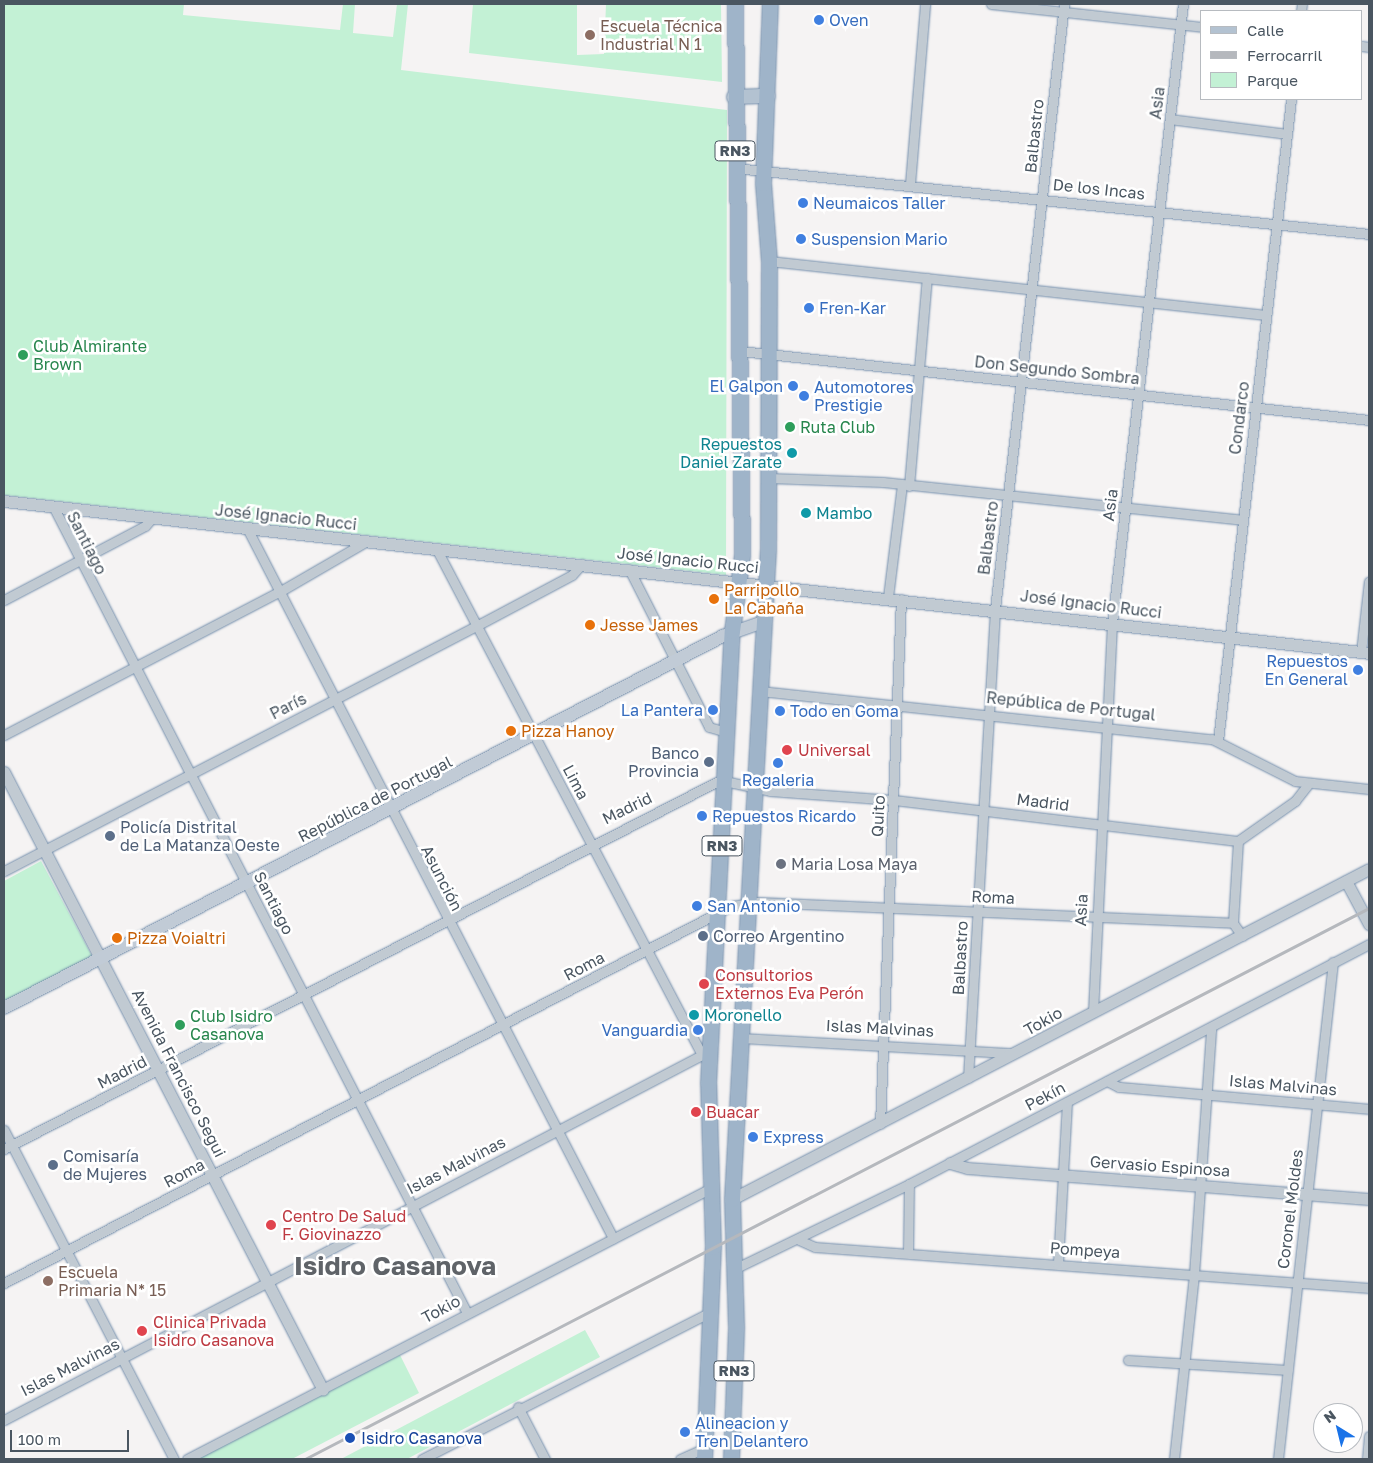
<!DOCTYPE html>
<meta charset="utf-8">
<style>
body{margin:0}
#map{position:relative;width:1373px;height:1463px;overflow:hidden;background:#f5f3f3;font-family:"Golos Text",sans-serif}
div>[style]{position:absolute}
.green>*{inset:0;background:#c3f1d5}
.roads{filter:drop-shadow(0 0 1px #7690ad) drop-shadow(0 0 1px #7690ad)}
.minor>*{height:9px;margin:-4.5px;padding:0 4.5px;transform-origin:4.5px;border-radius:4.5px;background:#c1cad2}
.tertiary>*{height:11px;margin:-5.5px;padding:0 5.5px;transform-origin:5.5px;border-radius:5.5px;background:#c1cad2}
.secondary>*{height:12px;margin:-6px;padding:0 6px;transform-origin:6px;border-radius:6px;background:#c1cbd6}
.primary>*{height:14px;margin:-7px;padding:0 7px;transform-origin:7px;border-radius:7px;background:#b3c2d1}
.trunk>*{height:15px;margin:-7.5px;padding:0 7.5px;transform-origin:7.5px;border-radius:7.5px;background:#9fb4c9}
.rail>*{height:2.5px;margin:-1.25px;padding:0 1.25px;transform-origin:1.25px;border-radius:1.25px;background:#b5b8bd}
.dots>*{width:14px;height:14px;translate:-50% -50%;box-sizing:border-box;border:2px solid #fff;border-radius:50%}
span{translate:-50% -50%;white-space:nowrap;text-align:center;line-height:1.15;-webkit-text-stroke:5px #fff;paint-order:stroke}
.shield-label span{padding:1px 4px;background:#fff;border:1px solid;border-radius:4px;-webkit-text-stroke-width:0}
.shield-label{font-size:15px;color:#4a5661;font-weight:700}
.shop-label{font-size:16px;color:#366cbe}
.left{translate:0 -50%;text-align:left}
.right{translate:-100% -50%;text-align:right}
.education-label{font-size:16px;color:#785e54}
.street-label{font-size:16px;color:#4a5661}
.leisure-label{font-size:16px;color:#27864d}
.culture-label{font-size:16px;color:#0d838f}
.food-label{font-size:16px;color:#c56008}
.health-label{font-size:16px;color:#be3a42}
.service-label{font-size:16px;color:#4e5e75}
.worship-label{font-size:16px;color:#5b616d}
.transit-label{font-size:16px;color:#164399}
.town-label{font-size:26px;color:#5f6368;font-weight:700}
.frame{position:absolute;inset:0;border:5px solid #4a5661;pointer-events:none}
.legend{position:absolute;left:1200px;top:10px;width:162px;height:90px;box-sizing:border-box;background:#fff;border:1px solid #b7bbc0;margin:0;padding:6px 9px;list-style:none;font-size:15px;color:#4a5661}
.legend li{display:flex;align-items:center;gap:10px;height:25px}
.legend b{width:25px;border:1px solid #b7bbc0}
.north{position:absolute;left:1313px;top:1403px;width:50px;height:50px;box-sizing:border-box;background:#fff;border:1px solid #b7bbc0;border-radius:50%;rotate:324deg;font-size:14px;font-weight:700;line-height:20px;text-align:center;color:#4a5661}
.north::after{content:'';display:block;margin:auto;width:18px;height:22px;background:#1a73e8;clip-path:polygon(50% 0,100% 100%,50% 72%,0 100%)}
.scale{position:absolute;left:10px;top:1430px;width:119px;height:22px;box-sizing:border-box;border:2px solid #4a5661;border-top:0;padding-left:6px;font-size:15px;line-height:18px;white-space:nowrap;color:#4a5661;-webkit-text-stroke:4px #fff;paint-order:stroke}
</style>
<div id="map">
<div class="green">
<i style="clip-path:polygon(4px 4px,184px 4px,183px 15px,340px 30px,343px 4px,355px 4px,353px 33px,393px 37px,397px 4px,408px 4px,401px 70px,727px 110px,726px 575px,4px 495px)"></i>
<i style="clip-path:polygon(473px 4px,577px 4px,577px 55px,604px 54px,606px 4px,721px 4px,722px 82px,469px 53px)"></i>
<i style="clip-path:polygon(41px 861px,92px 956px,4px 1003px,4px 881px)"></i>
<i style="clip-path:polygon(585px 1330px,600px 1357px,407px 1459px,341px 1459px)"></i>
<i style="clip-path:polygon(400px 1355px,419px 1393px,292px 1459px,196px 1459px)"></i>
</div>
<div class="roads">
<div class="minor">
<i style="left:991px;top:4px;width:212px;rotate:6.2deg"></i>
<i style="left:1301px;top:11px;width:7px;rotate:-82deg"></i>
<i style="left:1362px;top:46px;width:7px;rotate:8deg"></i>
<i style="left:1170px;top:119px;width:118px;rotate:7.3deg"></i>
<i style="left:735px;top:168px;width:637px;rotate:5.94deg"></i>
<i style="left:910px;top:184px;width:181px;rotate:-85.2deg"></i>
<i style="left:769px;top:261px;width:500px;rotate:6.2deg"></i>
<i style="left:741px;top:351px;width:632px;rotate:6.27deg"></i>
<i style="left:769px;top:478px;width:114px;rotate:2deg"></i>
<i style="left:883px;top:482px;width:361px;rotate:6deg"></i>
<i style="left:909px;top:486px;width:209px;rotate:-85.1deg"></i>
<i style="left:53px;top:506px;width:907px;rotate:62.84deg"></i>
<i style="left:248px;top:530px;width:797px;rotate:62.73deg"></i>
<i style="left:437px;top:550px;width:570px;rotate:62.31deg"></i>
<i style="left:629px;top:569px;width:177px;rotate:63.1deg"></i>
<i style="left:709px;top:727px;width:19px;rotate:16deg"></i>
<i style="left:888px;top:597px;width:113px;rotate:-82.9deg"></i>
<i style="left:4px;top:600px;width:159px;rotate:-27.7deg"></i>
<i style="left:145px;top:526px;width:11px;rotate:-49deg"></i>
<i style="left:1361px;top:652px;width:71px;rotate:-83.6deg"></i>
<i style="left:760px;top:691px;width:455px;rotate:6.1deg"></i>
<i style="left:1212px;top:739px;width:93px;rotate:26.8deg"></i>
<i style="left:1295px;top:781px;width:74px;rotate:6.2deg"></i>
<i style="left:4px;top:735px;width:310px;rotate:-27.5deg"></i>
<i style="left:279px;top:592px;width:102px;rotate:-30.1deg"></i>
<i style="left:1218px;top:741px;width:646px;rotate:-83.51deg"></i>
<i style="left:1238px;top:841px;width:82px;rotate:93.5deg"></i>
<i style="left:1233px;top:923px;width:16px;rotate:55deg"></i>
<i style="left:4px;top:871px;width:534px;rotate:-27.43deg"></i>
<i style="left:478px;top:625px;width:106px;rotate:-28deg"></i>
<i style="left:572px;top:575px;width:15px;rotate:-48deg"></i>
<i style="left:1093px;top:1012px;width:389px;rotate:-87.2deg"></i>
<i style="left:1112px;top:623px;width:623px;rotate:-83.46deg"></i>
<i style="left:741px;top:1038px;width:272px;rotate:3.2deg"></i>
<i style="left:968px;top:1078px;width:470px;rotate:-86.7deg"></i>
<i style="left:995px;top:609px;width:609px;rotate:-83.49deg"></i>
<i style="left:1107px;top:1081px;width:13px;rotate:27deg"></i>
<i style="left:1119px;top:1087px;width:251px;rotate:5deg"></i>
<i style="left:880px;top:1124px;width:525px;rotate:-87.71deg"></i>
<i style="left:4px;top:1130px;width:370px;rotate:62.7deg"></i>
<i style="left:4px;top:1149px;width:805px;rotate:-27.26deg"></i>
<i style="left:720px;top:780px;width:51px;rotate:12.4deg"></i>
<i style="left:770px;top:791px;width:124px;rotate:4.2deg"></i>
<i style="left:894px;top:800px;width:346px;rotate:6.8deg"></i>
<i style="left:1238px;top:841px;width:70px;rotate:-35.1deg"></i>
<i style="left:1295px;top:801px;width:23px;rotate:-52deg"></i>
<i style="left:799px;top:1240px;width:17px;rotate:24deg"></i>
<i style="left:815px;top:1247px;width:556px;rotate:4.23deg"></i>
<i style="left:908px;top:1253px;width:69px;rotate:-89.2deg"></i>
<i style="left:1058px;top:1263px;width:161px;rotate:-86.8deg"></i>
<i style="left:732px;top:1270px;width:197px;rotate:-25.9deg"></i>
<i style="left:909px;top:1184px;width:519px;rotate:-27.55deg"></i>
<i style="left:4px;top:1283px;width:819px;rotate:-27.41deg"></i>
<i style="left:731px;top:906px;width:27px;rotate:-8deg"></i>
<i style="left:758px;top:902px;width:475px;rotate:2.5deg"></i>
<i style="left:1128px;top:1360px;width:160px;rotate:3.6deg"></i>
<i style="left:518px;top:1407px;width:59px;rotate:62.6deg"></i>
<i style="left:4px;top:1420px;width:788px;rotate:-27.61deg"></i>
<i style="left:702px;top:1055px;width:9px;rotate:6deg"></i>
<i style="left:187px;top:1459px;width:590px;rotate:-27.35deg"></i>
<i style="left:422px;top:1459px;width:326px;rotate:-27deg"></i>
<i style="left:680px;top:1459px;width:27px;rotate:-24deg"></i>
<i style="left:1174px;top:1459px;width:186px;rotate:-83.8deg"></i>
<i style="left:1194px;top:1274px;width:247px;rotate:-86deg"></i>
<i style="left:1278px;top:1459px;width:500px;rotate:-83.69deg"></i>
<i style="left:1367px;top:1459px;width:23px;rotate:-85deg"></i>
</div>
<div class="tertiary">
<i style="left:4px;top:501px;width:1373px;rotate:6.35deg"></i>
<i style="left:4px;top:772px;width:695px;rotate:62.7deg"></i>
<i style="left:1346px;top:881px;width:49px;rotate:61.9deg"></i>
<i style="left:950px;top:1163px;width:18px;rotate:16deg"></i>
<i style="left:967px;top:1168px;width:403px;rotate:4.4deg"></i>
<i style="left:732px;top:1199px;width:717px;rotate:-27.39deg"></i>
</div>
<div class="secondary">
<i style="left:4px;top:1008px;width:810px;rotate:-27.36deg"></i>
<i style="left:723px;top:636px;width:42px;rotate:-19.3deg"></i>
</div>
<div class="primary">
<i style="left:734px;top:97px;width:34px;rotate:-2deg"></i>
</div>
<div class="trunk">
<i style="left:704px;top:1459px;width:212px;rotate:-87.6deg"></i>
<i style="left:713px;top:1247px;width:164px;rotate:-91.7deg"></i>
<i style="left:708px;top:1083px;width:453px;rotate:-87deg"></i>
<i style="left:732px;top:631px;width:77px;rotate:-82.5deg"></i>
<i style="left:742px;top:555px;width:551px;rotate:-90.73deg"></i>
<i style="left:731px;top:1459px;width:133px;rotate:-87.8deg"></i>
<i style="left:736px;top:1326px;width:127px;rotate:-91.8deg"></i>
<i style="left:732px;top:1199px;width:650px;rotate:-86.83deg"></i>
<i style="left:768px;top:550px;width:289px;rotate:-89.8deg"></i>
<i style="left:769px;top:261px;width:78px;rotate:-94.4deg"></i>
<i style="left:763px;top:183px;width:179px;rotate:-87.8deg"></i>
</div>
</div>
<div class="rail">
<i style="left:305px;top:1459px;width:1198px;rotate:-27.38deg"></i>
</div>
<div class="dots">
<i style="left:819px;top:20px;background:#3f7fe0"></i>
<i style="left:590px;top:35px;background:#8d6e63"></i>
<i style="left:803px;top:203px;background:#3f7fe0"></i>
<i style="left:801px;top:239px;background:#3f7fe0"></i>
<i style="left:809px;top:308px;background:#3f7fe0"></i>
<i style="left:23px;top:355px;background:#2e9e5b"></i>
<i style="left:793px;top:386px;background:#3f7fe0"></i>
<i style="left:804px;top:396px;background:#3f7fe0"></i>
<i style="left:790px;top:427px;background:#2e9e5b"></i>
<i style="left:792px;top:453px;background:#0f9aa8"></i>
<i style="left:806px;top:513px;background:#0f9aa8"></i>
<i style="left:714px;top:599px;background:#e8710a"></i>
<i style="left:590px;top:625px;background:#e8710a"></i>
<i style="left:1358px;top:670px;background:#3f7fe0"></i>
<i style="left:713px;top:710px;background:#3f7fe0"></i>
<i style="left:780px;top:711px;background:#3f7fe0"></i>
<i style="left:511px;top:731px;background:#e8710a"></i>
<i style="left:787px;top:750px;background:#e0444e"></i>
<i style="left:709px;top:762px;background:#5c6f8a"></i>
<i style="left:778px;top:763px;background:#3f7fe0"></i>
<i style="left:702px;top:816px;background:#3f7fe0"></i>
<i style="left:110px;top:836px;background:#5c6f8a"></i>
<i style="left:781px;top:864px;background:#6b7280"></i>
<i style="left:697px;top:906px;background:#3f7fe0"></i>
<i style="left:703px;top:936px;background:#5c6f8a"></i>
<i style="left:117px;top:938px;background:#e8710a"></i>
<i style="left:704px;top:984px;background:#e0444e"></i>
<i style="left:694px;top:1015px;background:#0f9aa8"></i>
<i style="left:180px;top:1025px;background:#2e9e5b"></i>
<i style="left:698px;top:1030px;background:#3f7fe0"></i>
<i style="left:696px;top:1112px;background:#e0444e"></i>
<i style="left:753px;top:1137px;background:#3f7fe0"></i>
<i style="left:53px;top:1165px;background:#5c6f8a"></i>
<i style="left:271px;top:1225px;background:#e0444e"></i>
<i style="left:48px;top:1281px;background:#8d6e63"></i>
<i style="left:142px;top:1331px;background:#e0444e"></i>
<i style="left:685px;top:1432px;background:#3f7fe0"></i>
<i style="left:350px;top:1438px;background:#1a4fb4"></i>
</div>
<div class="shield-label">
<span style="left:735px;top:151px">RN3</span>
<span style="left:722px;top:846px">RN3</span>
<span style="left:734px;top:1371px">RN3</span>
</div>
<div class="shop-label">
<span class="left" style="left:829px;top:20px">Oven</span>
<span class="left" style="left:813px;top:203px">Neumaicos Taller</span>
<span class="left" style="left:811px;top:239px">Suspension Mario</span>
<span class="left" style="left:819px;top:308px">Fren-Kar</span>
<span class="right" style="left:783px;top:386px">El Galpon</span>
<span class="left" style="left:814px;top:396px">Automotores<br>Prestigie</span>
<span class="right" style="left:1348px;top:670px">Repuestos<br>En General</span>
<span class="right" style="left:703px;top:710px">La Pantera</span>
<span class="left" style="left:790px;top:711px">Todo en Goma</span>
<span style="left:778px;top:780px">Regaleria</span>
<span class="left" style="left:712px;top:816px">Repuestos Ricardo</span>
<span class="left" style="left:707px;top:906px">San Antonio</span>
<span class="right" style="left:688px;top:1030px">Vanguardia</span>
<span class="left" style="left:763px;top:1137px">Express</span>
<span class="left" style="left:695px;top:1432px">Alineacion y<br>Tren Delantero</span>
</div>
<div class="education-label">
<span class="left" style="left:600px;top:35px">Escuela Técnica<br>Industrial N 1</span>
<span class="left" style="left:58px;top:1281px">Escuela<br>Primaria N* 15</span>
</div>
<div class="street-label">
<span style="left:1157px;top:103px;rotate:-83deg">Asia</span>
<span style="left:1034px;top:136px;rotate:-84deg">Balbastro</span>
<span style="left:1099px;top:189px;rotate:6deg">De los Incas</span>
<span style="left:1057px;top:370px;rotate:6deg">Don Segundo Sombra</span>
<span style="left:1239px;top:418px;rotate:-83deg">Condarco</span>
<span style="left:1110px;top:505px;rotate:-83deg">Asia</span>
<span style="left:286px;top:517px;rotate:6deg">José Ignacio Rucci</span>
<span style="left:988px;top:538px;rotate:-83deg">Balbastro</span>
<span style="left:87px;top:543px;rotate:63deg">Santiago</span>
<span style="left:688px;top:560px;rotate:6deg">José Ignacio Rucci</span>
<span style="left:1091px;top:604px;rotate:7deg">José Ignacio Rucci</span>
<span style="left:288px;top:706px;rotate:-27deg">París</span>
<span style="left:1071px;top:706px;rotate:6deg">República de Portugal</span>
<span style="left:576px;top:782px;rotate:62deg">Lima</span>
<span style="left:375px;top:799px;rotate:-27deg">República de Portugal</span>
<span style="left:1043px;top:802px;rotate:7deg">Madrid</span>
<span style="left:627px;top:808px;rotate:-26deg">Madrid</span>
<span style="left:878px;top:816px;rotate:-87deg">Quito</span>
<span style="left:442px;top:878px;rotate:63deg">Asunción</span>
<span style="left:993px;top:897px;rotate:3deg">Roma</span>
<span style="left:274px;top:903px;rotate:63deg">Santiago</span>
<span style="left:1081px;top:910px;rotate:-87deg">Asia</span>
<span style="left:960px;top:958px;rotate:-87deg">Balbastro</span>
<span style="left:584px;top:966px;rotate:-28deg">Roma</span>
<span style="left:1043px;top:1021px;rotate:-29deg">Tokio</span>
<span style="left:880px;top:1028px;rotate:3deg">Islas Malvinas</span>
<span style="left:122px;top:1072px;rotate:-27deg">Madrid</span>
<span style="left:179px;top:1073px;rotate:63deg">Avenida Francisco Segui</span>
<span style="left:1283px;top:1085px;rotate:5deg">Islas Malvinas</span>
<span style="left:1045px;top:1096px;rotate:-28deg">Pekín</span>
<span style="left:456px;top:1165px;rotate:-27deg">Islas Malvinas</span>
<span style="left:1160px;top:1166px;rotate:4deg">Gervasio Espinosa</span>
<span style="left:184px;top:1173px;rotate:-28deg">Roma</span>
<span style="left:1290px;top:1209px;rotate:-83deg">Coronel Moldes</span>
<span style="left:1085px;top:1250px;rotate:4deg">Pompeya</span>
<span style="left:441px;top:1309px;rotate:-28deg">Tokio</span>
<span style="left:70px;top:1367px;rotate:-27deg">Islas Malvinas</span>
</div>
<div class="leisure-label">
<span class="left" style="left:33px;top:355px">Club Almirante<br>Brown</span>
<span class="left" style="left:800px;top:427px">Ruta Club</span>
<span class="left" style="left:190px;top:1025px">Club Isidro<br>Casanova</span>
</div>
<div class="culture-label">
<span class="right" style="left:782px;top:453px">Repuestos<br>Daniel Zarate</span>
<span class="left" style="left:816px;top:513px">Mambo</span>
<span class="left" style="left:704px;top:1015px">Moronello</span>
</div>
<div class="food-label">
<span class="left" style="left:724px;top:599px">Parripollo<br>La Cabaña</span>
<span class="left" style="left:600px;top:625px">Jesse James</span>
<span class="left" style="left:521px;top:731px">Pizza Hanoy</span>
<span class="left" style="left:127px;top:938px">Pizza Voialtri</span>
</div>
<div class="health-label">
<span class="left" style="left:798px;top:750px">Universal</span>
<span class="left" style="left:715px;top:984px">Consultorios<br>Externos Eva Perón</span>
<span class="left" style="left:706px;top:1112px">Buacar</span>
<span class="left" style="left:282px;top:1225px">Centro De Salud<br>F. Giovinazzo</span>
<span class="left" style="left:153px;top:1331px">Clinica Privada<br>Isidro Casanova</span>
</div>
<div class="service-label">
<span class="right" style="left:699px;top:762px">Banco<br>Provincia</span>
<span class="left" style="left:120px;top:836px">Policía Distrital<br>de La Matanza Oeste</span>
<span class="left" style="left:713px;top:936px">Correo Argentino</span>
<span class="left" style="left:63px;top:1165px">Comisaría<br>de Mujeres</span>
</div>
<div class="worship-label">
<span class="left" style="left:791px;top:864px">Maria Losa Maya</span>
</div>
<div class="transit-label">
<span class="left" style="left:361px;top:1438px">Isidro Casanova</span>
</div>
<div class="town-label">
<span style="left:395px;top:1266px">Isidro Casanova</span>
</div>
<div class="frame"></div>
<ul class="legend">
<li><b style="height:6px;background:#b3c2d1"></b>Calle</li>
<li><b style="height:6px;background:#b5b8bd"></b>Ferrocarril</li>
<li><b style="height:14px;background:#c3f1d5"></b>Parque</li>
</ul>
<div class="north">N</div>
<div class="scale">100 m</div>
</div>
